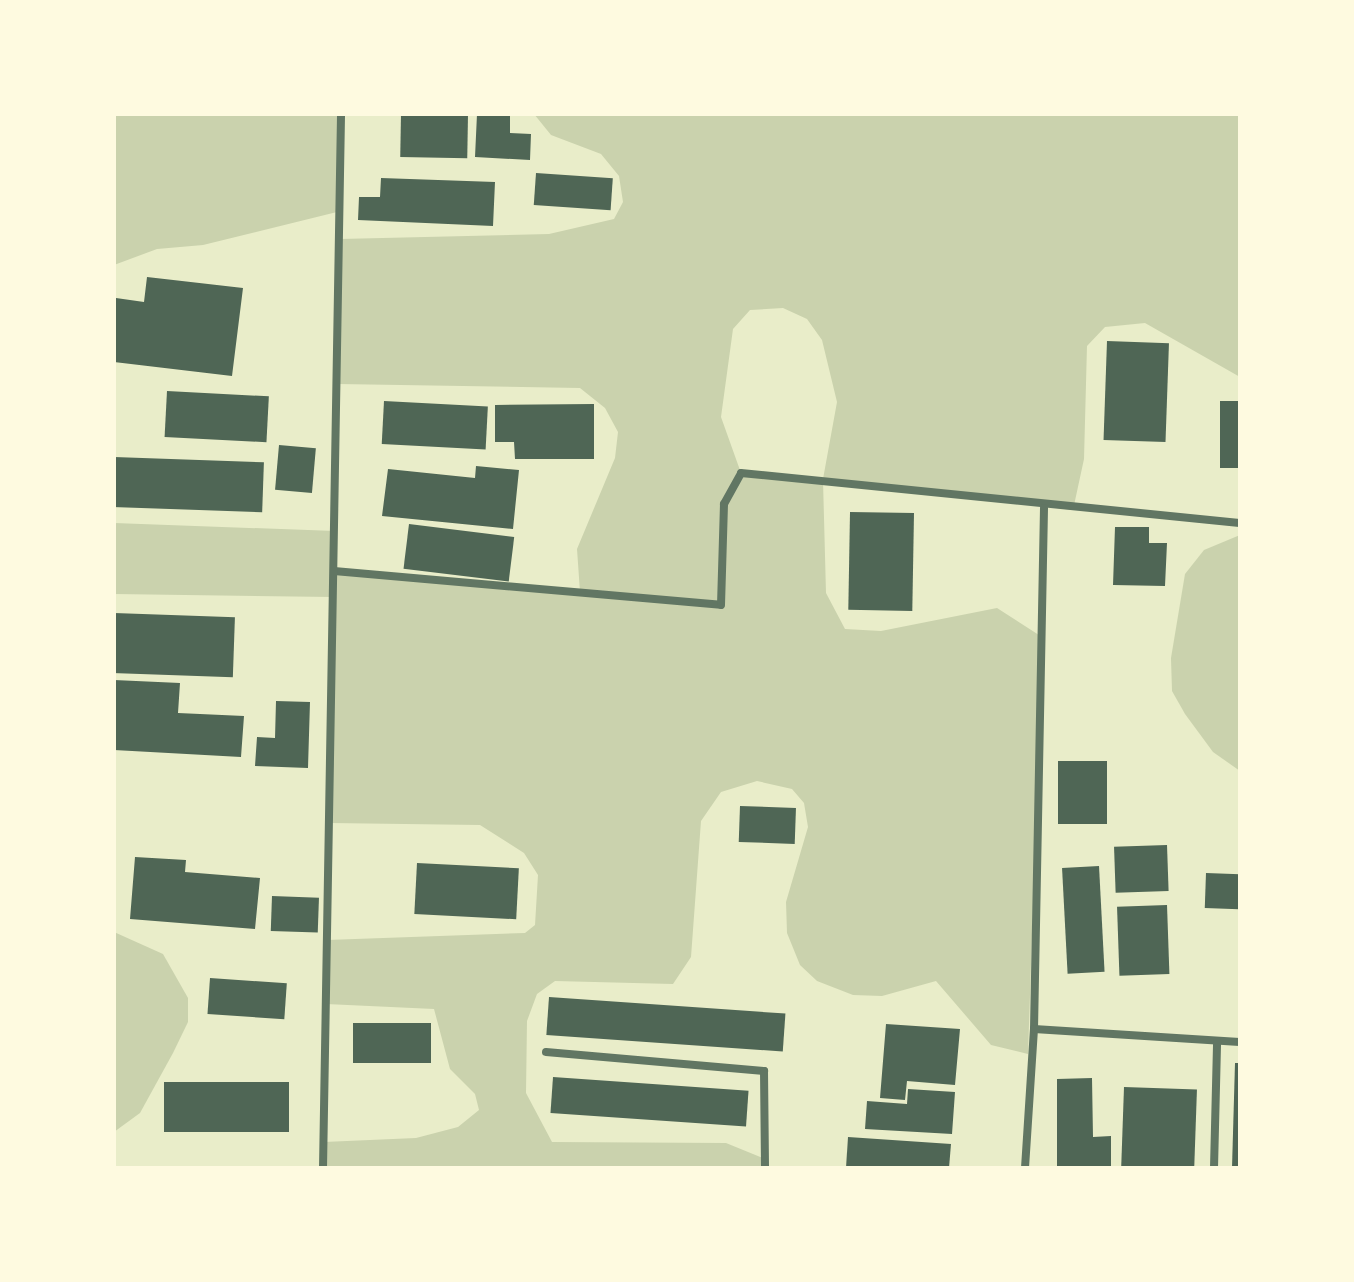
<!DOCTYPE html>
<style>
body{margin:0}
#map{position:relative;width:1354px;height:1282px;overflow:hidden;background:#e9edc9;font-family:Signika,sans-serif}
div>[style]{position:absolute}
.green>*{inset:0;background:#cad2ad}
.building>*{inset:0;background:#4f6655;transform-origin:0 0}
.minor>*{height:8px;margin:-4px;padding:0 4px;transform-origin:4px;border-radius:4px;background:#617663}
span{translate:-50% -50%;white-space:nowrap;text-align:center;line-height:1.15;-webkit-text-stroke:6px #fefae0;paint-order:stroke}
.frame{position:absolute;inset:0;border:116px solid #fefae0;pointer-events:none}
</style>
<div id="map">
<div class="green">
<i style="clip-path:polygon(114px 114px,341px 114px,341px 211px,203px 245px,157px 249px,114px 265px)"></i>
<i style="clip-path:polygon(evenodd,534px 114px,1240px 114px,1240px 377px,1145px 323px,1105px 327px,1087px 346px,1084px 459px,1073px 510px,823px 480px,826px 593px,845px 629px,881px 631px,997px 608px,1042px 637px,1028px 1054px,991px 1045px,936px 981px,882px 996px,853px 995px,817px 981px,800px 965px,787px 933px,786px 902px,808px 827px,804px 803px,792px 789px,757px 781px,721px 792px,701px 821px,691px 957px,673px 984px,555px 981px,537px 994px,527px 1021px,526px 1093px,552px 1142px,726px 1143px,765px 1159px,765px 1168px,323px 1168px,324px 1142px,416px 1138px,458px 1127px,479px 1110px,475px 1094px,450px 1069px,434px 1009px,326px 1004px,327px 940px,525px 933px,535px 925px,538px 875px,524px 853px,480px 825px,330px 823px,333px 597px,114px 594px,114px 523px,335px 531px,334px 570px,580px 592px,577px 549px,615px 458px,618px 432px,605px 408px,580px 388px,338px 384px,340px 239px,549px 234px,614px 219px,623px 202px,619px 176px,601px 154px,551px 135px,534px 114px,783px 308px,807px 319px,822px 340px,837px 402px,823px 479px,741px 473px,721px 417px,733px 329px,750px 310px,783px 308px)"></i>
<i style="clip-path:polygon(1240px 535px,1240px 771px,1213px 752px,1185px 714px,1172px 691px,1171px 658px,1185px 574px,1204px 550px)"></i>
<i style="clip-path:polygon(114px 932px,163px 954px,188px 998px,188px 1022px,173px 1053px,140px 1113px,114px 1132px)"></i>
</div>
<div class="building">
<i style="left:401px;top:114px;width:67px;height:43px;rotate:1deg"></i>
<i style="clip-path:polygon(477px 114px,510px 114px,510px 133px,531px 134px,530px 160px,475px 157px)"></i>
<i style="left:536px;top:173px;width:77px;height:32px;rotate:4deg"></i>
<i style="clip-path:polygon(381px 178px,495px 182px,493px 226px,358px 220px,359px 197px,380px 197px)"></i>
<i style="clip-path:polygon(147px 277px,243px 288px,232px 376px,114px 362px,116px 298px,144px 302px)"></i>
<i style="left:1107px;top:341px;width:62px;height:99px;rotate:2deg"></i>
<i style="left:167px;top:391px;width:102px;height:46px;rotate:3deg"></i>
<i style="left:384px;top:401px;width:104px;height:43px;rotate:3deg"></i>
<i style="left:1240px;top:401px;width:67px;height:20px;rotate:90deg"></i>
<i style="clip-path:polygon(594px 404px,594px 459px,515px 459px,514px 442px,495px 442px,495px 405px)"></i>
<i style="left:279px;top:445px;width:37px;height:45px;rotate:5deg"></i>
<i style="left:114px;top:457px;width:150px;height:50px;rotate:2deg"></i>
<i style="clip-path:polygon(476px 466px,519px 470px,513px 529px,382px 516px,388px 469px,475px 478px)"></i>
<i style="left:914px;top:513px;width:98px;height:64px;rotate:91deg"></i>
<i style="left:409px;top:524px;width:106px;height:45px;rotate:7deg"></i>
<i style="clip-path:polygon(1115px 527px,1149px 527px,1149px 543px,1167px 543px,1165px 586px,1113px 585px)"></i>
<i style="left:114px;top:613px;width:121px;height:60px;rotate:2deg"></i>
<i style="clip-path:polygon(114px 680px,180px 683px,178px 713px,244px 716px,241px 757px,114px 750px)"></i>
<i style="clip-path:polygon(276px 701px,310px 702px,308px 768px,255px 766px,257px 737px,275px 738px)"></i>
<i style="left:1058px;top:761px;width:49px;height:63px"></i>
<i style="left:740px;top:806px;width:56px;height:36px;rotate:2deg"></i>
<i style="left:1167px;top:845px;width:46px;height:53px;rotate:88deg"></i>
<i style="clip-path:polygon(135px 857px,186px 860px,185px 872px,260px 878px,255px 929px,130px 919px)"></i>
<i style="left:417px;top:863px;width:102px;height:51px;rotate:3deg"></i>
<i style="left:1099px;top:866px;width:106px;height:37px;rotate:87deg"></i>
<i style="left:1206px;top:873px;width:34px;height:35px;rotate:2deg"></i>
<i style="left:272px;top:896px;width:47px;height:35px;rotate:2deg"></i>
<i style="left:1167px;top:905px;width:69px;height:50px;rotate:88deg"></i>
<i style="left:210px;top:978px;width:77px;height:36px;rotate:4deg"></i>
<i style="left:549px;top:997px;width:237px;height:38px;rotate:4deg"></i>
<i style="left:353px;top:1023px;width:78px;height:40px"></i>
<i style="clip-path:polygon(886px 1024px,960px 1029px,955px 1085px,907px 1081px,905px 1100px,880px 1098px)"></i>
<i style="clip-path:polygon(1235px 1063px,1240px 1063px,1240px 1168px,1232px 1168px)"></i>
<i style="left:553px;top:1077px;width:196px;height:36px;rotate:4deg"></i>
<i style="clip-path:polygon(1092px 1078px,1093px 1137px,1111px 1136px,1111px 1168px,1057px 1168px,1057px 1079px)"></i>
<i style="left:164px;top:1082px;width:125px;height:50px"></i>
<i style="left:1124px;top:1087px;width:73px;height:79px;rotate:2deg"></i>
<i style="clip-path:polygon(908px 1089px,955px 1092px,952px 1134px,865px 1129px,867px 1101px,907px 1104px)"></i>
<i style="clip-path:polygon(848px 1137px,951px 1144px,949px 1168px,846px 1168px)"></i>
</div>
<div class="minor">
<i style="left:334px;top:571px;width:388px;rotate:5deg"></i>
<i style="left:721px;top:605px;width:101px;rotate:-88.3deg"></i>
<i style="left:724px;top:504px;width:35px;rotate:-61deg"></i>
<i style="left:741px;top:473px;width:501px;rotate:5.72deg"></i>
<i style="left:1034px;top:1029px;width:521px;rotate:-88.9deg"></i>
<i style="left:546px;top:1052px;width:219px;rotate:5deg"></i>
<i style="left:764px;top:1071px;width:97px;rotate:89.4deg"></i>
<i style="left:323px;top:1168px;width:1054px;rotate:-89.02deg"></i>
<i style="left:1025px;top:1168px;width:139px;rotate:-86.3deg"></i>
<i style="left:1034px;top:1029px;width:206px;rotate:3.6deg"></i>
<i style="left:1214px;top:1168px;width:127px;rotate:-88.6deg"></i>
</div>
<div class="frame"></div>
</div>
